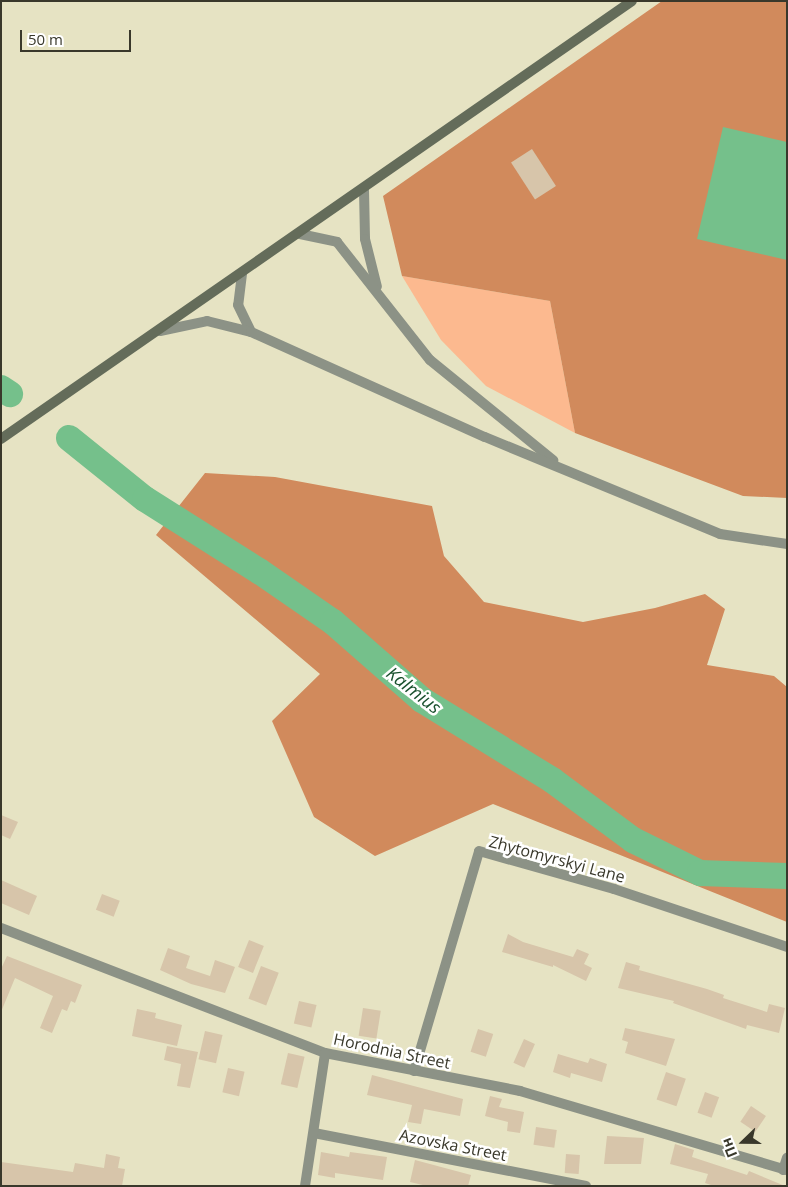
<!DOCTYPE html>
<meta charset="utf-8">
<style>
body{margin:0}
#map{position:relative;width:788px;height:1187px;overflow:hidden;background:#e6e3c3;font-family:"Open Sans",sans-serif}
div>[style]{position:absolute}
.green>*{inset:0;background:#fcb98f}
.forest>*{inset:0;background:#d18a5c}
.water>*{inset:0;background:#75c08b}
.river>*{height:26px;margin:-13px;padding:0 13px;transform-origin:13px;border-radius:13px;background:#75c08b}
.building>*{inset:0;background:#d7c5aa;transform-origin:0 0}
.minor>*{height:10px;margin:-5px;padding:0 5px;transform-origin:5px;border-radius:5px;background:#8c9286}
.tertiary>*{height:10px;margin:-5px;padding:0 5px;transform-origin:5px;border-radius:5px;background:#8c9286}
.secondary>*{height:10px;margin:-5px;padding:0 5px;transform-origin:5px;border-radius:5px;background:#646c5a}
span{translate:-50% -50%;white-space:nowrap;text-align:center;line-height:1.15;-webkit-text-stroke:5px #fff;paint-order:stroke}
.street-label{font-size:16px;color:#39382b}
.water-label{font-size:18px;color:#1a512e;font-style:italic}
.frame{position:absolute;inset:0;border:2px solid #39382b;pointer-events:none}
.north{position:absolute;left:718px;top:1117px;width:50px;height:50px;-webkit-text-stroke:4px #fff;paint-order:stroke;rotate:248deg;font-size:14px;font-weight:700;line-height:20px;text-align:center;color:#39382b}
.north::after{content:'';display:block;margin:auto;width:18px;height:22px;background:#39382b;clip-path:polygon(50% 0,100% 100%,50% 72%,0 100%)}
.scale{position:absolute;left:20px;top:30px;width:111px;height:22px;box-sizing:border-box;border:2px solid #39382b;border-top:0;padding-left:6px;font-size:15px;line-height:18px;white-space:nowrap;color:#39382b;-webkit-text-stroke:4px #fff;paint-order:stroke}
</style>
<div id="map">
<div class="green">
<i style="clip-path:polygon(402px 276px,550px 301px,575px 433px,486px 386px,441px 340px)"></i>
</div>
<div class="forest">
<i style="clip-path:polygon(662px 1px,787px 1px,787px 498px,743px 496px,575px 433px,550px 301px,402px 276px,383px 196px)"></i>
<i style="clip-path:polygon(205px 473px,275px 477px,432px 506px,444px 556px,484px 602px,583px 622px,655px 608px,705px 594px,725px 609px,707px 665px,774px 676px,787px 687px,787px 922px,493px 804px,375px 856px,314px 817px,272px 721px,320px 674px,156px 535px)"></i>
</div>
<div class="water">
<i style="clip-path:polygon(723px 127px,787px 142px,787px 260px,697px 239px)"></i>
</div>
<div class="river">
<i style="left:1px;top:388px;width:11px;rotate:34deg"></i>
<i style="left:69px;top:438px;width:97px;rotate:38.8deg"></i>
<i style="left:145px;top:499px;width:135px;rotate:32.3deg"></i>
<i style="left:259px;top:571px;width:90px;rotate:34.6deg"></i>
<i style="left:333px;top:622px;width:118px;rotate:41.2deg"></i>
<i style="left:422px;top:700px;width:153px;rotate:31.6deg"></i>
<i style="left:552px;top:780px;width:101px;rotate:36.5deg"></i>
<i style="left:633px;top:840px;width:75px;rotate:26.2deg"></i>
<i style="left:700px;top:873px;width:87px;rotate:2deg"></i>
</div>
<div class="building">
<i style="left:532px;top:149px;width:44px;height:25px;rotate:57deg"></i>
<i style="clip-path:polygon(1px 815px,18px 822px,10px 839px,1px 835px)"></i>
<i style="clip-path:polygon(1px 880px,37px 896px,29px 915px,1px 903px)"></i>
<i style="left:102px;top:894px;width:19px;height:17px;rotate:21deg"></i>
<i style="clip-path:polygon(508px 934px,523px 942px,573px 957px,577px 949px,589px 954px,584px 964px,592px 968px,586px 981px,553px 965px,553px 967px,502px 952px)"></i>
<i style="left:249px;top:940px;width:16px;height:29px;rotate:22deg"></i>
<i style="clip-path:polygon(168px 948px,190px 956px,186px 968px,210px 976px,215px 960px,235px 967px,225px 993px,191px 984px,160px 970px)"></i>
<i style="clip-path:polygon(7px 956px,82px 985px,75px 1003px,71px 1001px,67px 1011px,62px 1009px,52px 1033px,40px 1028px,53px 996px,15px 978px,1px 1012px,1px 969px)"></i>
<i style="clip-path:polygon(626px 962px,640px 966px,639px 970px,707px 989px,724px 995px,723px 998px,767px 1012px,769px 1004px,785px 1008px,779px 1033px,747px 1025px,746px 1029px,673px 1003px,674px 1001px,618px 988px)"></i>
<i style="left:261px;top:966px;width:19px;height:35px;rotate:21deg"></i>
<i style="left:299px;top:1001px;width:18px;height:23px;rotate:13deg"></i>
<i style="left:363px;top:1008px;width:18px;height:28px;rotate:9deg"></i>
<i style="clip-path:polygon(137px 1009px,156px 1013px,155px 1018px,182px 1025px,177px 1046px,132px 1036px)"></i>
<i style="clip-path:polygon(625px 1028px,675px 1039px,666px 1066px,625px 1053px,628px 1042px,622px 1040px)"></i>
<i style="left:478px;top:1029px;width:16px;height:24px;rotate:18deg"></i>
<i style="left:205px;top:1031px;width:18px;height:29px;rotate:13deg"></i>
<i style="left:524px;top:1039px;width:12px;height:26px;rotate:24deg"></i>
<i style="clip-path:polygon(167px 1046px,198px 1052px,190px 1088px,177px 1086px,181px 1064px,164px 1060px)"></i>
<i style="left:288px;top:1053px;width:17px;height:32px;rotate:13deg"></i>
<i style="clip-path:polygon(558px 1054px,588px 1063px,590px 1058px,607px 1064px,602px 1082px,571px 1073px,570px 1078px,553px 1072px)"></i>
<i style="left:228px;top:1068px;width:17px;height:25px;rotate:13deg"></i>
<i style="left:666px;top:1072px;width:21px;height:29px;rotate:19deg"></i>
<i style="clip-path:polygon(372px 1075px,463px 1099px,460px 1116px,424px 1109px,421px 1124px,408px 1122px,412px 1105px,367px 1095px)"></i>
<i style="left:705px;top:1092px;width:15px;height:22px;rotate:20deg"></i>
<i style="clip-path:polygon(490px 1096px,502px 1099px,499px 1107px,524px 1112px,520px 1133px,507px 1131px,508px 1122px,485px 1116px)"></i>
<i style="left:751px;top:1106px;width:18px;height:19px;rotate:34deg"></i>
<i style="left:536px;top:1127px;width:21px;height:18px;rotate:8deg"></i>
<i style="clip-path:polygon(607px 1136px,644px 1138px,641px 1164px,604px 1164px)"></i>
<i style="clip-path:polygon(675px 1144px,694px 1150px,692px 1157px,747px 1175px,749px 1171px,785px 1186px,714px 1186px,705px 1183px,708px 1174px,670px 1164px)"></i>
<i style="clip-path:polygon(321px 1152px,349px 1157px,350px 1152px,387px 1157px,383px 1180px,335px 1173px,335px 1178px,318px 1175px)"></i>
<i style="clip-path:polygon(106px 1154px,120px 1157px,118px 1168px,125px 1169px,122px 1186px,1px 1186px,1px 1162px,73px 1172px,75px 1163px,104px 1168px)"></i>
<i style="left:566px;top:1154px;width:14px;height:19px;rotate:4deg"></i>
<i style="clip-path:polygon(415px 1160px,471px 1175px,468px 1186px,427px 1186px,410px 1182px)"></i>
</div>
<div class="minor">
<i style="left:1px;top:928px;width:347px;rotate:21.1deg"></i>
<i style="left:325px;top:1053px;width:199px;rotate:11deg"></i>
<i style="left:520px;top:1091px;width:278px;rotate:16.5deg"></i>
<i style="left:414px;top:1071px;width:229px;rotate:-73.5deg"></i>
<i style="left:479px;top:851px;width:140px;rotate:15.7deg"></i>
<i style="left:614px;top:889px;width:182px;rotate:18.5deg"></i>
<i style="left:314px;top:1133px;width:277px;rotate:11deg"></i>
<i style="left:783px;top:1170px;width:13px;rotate:-72deg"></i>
<i style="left:305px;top:1186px;width:134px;rotate:-81.4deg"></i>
</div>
<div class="tertiary">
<i style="left:364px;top:190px;width:49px;rotate:88.8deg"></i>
<i style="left:365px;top:239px;width:49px;rotate:76deg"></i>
<i style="left:300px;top:234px;width:38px;rotate:12deg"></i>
<i style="left:337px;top:242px;width:150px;rotate:51.8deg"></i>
<i style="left:430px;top:360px;width:159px;rotate:39.1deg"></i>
<i style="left:242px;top:274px;width:31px;rotate:97deg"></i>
<i style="left:238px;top:305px;width:30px;rotate:64deg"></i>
<i style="left:160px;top:331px;width:48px;rotate:-12deg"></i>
<i style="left:207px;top:321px;width:45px;rotate:14deg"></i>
<i style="left:251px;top:332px;width:256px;rotate:24.2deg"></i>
<i style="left:485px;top:437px;width:254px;rotate:22.4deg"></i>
<i style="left:720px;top:534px;width:68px;rotate:8.5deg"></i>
</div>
<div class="secondary">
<i style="left:1px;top:439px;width:768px;rotate:-34.77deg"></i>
</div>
<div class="street-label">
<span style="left:557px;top:859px;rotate:15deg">Zhytomyrskyi Lane</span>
<span style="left:392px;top:1051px;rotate:12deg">Horodnia Street</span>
<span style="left:453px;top:1145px;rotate:11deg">Azovska Street</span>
</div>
<div class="water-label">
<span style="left:414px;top:690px;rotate:38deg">Kalmius</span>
</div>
<div class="frame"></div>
<div class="north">Пн</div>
<div class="scale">50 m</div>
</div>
